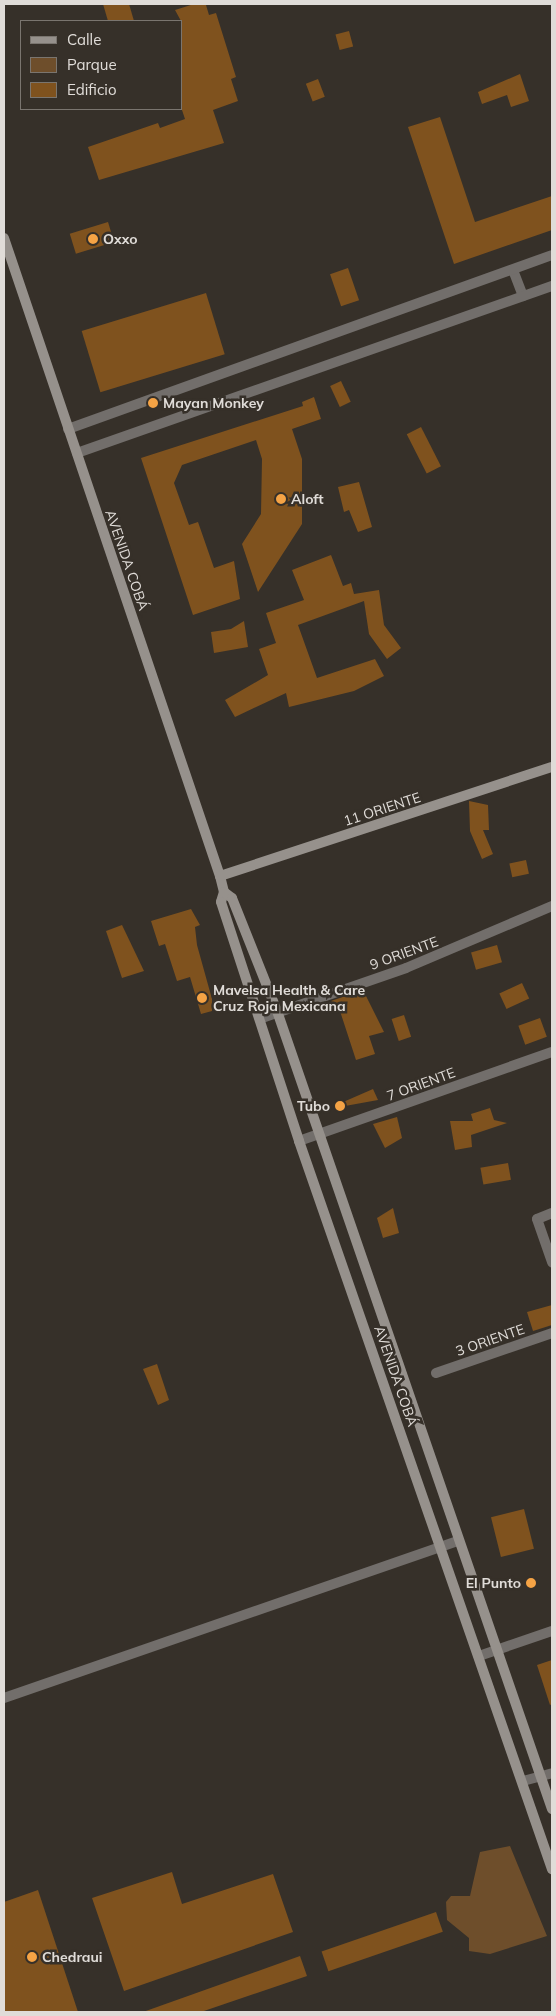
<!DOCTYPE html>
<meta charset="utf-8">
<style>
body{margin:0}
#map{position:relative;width:556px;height:2016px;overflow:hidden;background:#363029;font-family:Mulish,sans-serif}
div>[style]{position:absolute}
.green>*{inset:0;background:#6e4e2b}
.building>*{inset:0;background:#7f521e;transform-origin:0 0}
.street>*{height:10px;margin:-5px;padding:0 5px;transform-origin:5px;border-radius:5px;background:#726e6b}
.secondary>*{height:10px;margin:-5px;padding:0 5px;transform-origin:5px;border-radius:5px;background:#96918c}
.dots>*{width:14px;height:14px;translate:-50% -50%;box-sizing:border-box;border:2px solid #363029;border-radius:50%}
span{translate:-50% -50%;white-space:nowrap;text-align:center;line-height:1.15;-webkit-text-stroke:5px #363029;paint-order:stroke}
.poi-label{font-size:14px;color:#e0dcd8;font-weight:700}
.left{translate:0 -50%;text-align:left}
.right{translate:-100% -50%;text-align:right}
.street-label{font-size:14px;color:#e0dcd8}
.frame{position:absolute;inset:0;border:5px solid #e0dcd8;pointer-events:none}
.legend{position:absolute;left:20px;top:20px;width:162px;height:90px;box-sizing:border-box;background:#363029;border:1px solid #7a756f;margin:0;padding:6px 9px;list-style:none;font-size:15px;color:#e0dcd8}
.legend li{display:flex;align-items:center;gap:10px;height:25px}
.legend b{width:25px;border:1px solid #7a756f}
</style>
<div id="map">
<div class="green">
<i style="clip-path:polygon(510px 1846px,547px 1936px,490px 1954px,469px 1951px,469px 1938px,447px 1920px,446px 1902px,451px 1896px,470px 1896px,480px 1852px)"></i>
</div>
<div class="building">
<i style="clip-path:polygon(103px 4px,129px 4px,134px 21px,108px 21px)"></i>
<i style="clip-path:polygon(194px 4px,206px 5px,209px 15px,216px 13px,236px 77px,231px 79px,238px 101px,213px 110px,224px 143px,99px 180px,88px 147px,158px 123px,160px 128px,185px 119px,181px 107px,181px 21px,175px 10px)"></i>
<i style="left:349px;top:31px;width:16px;height:14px;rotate:75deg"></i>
<i style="clip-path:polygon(520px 74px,529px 101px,511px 107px,507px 95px,482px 104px,478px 92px)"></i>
<i style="left:318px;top:79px;width:19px;height:13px;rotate:69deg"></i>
<i style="clip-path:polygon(440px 117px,475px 222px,552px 196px,552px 230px,454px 264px,408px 127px)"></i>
<i style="left:108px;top:222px;width:21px;height:40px;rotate:73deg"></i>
<i style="left:348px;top:268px;width:34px;height:19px;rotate:71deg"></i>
<i style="left:206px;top:293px;width:64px;height:130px;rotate:73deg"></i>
<i style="left:341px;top:381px;width:23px;height:12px;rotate:65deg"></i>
<i style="clip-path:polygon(314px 397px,321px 419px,292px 429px,302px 459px,302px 524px,258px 592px,242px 544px,261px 514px,262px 459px,256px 440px,182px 465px,174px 483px,189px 525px,198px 522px,214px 568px,234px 561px,240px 599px,193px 615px,141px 458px,303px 406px,302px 402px)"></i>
<i style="left:421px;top:427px;width:44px;height:16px;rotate:63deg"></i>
<i style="clip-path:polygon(359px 482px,372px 527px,358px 532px,349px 510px,344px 512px,338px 487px)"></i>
<i style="clip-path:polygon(331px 555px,343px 586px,351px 583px,354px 594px,379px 590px,384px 625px,401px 648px,387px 659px,369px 634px,364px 601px,298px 625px,317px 678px,375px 659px,384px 676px,354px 691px,289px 707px,286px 693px,235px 717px,225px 700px,268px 675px,259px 649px,276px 643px,266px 613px,304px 600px,292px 570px)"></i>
<i style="clip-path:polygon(244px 621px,248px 647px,214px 653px,211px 632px,231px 629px)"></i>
<i style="clip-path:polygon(469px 801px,488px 805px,489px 830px,483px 830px,493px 854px,482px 859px,470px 831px)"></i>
<i style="left:526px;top:860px;width:14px;height:17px;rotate:78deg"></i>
<i style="clip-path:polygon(191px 909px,200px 925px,195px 927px,197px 945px,212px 999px,212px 1011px,201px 1014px,190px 977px,177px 981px,165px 944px,159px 946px,151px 921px)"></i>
<i style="clip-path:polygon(122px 925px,144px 971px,122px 978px,106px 931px)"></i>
<i style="left:497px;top:945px;width:18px;height:27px;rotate:74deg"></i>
<i style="left:522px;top:983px;width:17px;height:25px;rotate:65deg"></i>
<i style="clip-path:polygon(363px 990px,384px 1032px,369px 1036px,375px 1054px,356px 1060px,339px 1008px,331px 1001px)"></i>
<i style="left:404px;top:1015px;width:23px;height:13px;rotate:72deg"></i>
<i style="left:540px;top:1018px;width:20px;height:23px;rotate:70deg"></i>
<i style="clip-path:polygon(373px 1089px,378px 1100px,334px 1108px,334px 1106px)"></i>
<i style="clip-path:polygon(490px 1108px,494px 1120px,507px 1123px,471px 1135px,472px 1147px,455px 1150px,450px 1121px,473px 1121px,471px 1114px)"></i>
<i style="clip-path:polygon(397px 1117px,402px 1138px,385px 1148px,373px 1124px)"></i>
<i style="left:508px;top:1163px;width:17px;height:28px;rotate:80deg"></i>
<i style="clip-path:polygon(393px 1208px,399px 1233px,383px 1238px,377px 1218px)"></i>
<i style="clip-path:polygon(552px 1305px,552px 1325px,533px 1331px,527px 1312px)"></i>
<i style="left:523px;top:1323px;width:12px;height:16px;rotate:70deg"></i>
<i style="clip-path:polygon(157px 1364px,169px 1400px,158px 1405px,143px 1369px)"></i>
<i style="left:524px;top:1509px;width:41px;height:34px;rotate:76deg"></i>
<i style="clip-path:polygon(552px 1660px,552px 1704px,550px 1705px,537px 1665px)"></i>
<i style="clip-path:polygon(172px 1872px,182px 1904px,273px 1874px,293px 1932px,124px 1991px,92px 1898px)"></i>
<i style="clip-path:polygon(38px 1890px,78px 2012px,4px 2012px,4px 1902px)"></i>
<i style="left:436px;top:1912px;width:21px;height:121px;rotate:71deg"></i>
<i style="clip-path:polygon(300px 1956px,307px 1976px,201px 2012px,143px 2012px)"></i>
</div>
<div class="street">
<i style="left:513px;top:270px;width:28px;rotate:69deg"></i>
<i style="left:68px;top:429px;width:514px;rotate:-19.77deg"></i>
<i style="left:77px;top:453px;width:504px;rotate:-19.37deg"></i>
<i style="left:262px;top:1018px;width:152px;rotate:-19.1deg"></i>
<i style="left:406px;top:968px;width:159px;rotate:-23deg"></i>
<i style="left:299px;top:1141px;width:268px;rotate:-19.4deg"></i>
<i style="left:552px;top:1213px;width:16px;rotate:158deg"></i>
<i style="left:537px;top:1219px;width:46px;rotate:70.8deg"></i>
<i style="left:436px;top:1373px;width:123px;rotate:-19deg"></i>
<i style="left:479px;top:1656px;width:77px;rotate:-18.9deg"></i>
<i style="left:4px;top:1698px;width:480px;rotate:-19.1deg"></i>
<i style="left:523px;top:1781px;width:30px;rotate:-15deg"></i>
</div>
<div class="secondary">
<i style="left:4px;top:238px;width:674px;rotate:71.3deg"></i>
<i style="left:220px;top:876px;width:16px;rotate:76deg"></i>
<i style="left:224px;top:892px;width:10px;rotate:107deg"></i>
<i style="left:221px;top:902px;width:251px;rotate:71.9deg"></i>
<i style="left:299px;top:1141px;width:771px;rotate:70.84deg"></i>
<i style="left:220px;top:876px;width:349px;rotate:-18.2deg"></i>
<i style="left:224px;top:892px;width:10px;rotate:37deg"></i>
<i style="left:232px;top:898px;width:122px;rotate:68.3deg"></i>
<i style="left:277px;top:1011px;width:844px;rotate:70.99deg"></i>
</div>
<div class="dots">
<i style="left:93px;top:239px;background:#f5a345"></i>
<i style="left:153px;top:403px;background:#f5a345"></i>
<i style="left:281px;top:499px;background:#f5a345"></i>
<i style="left:202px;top:998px;background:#f5a345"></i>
<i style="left:340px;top:1106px;background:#f5a345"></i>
<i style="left:531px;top:1583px;background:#f5a345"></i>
<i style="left:32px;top:1957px;background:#f5a345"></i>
</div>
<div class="poi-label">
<span class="left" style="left:103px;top:239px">Oxxo</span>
<span class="left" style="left:163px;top:403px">Mayan Monkey</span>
<span class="left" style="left:291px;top:499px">Aloft</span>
<span class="left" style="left:213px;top:998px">Mavelsa Health &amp; Care<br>Cruz Roja Mexicana</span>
<span class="right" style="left:330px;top:1106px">Tubo</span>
<span class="right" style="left:521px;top:1583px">El Punto</span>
<span class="left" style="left:42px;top:1957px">Chedraui</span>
</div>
<div class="street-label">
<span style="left:127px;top:560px;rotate:71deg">AVENIDA COBÁ</span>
<span style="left:382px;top:809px;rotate:-18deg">11 ORIENTE</span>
<span style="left:404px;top:953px;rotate:-20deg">9 ORIENTE</span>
<span style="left:421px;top:1084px;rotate:-20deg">7 ORIENTE</span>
<span style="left:490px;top:1340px;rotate:-19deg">3 ORIENTE</span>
<span style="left:396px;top:1376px;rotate:71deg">AVENIDA COBÁ</span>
</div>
<div class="frame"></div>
<ul class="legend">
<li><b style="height:6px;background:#96918c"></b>Calle</li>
<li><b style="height:14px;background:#6e4e2b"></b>Parque</li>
<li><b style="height:14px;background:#7f521e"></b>Edificio</li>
</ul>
</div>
